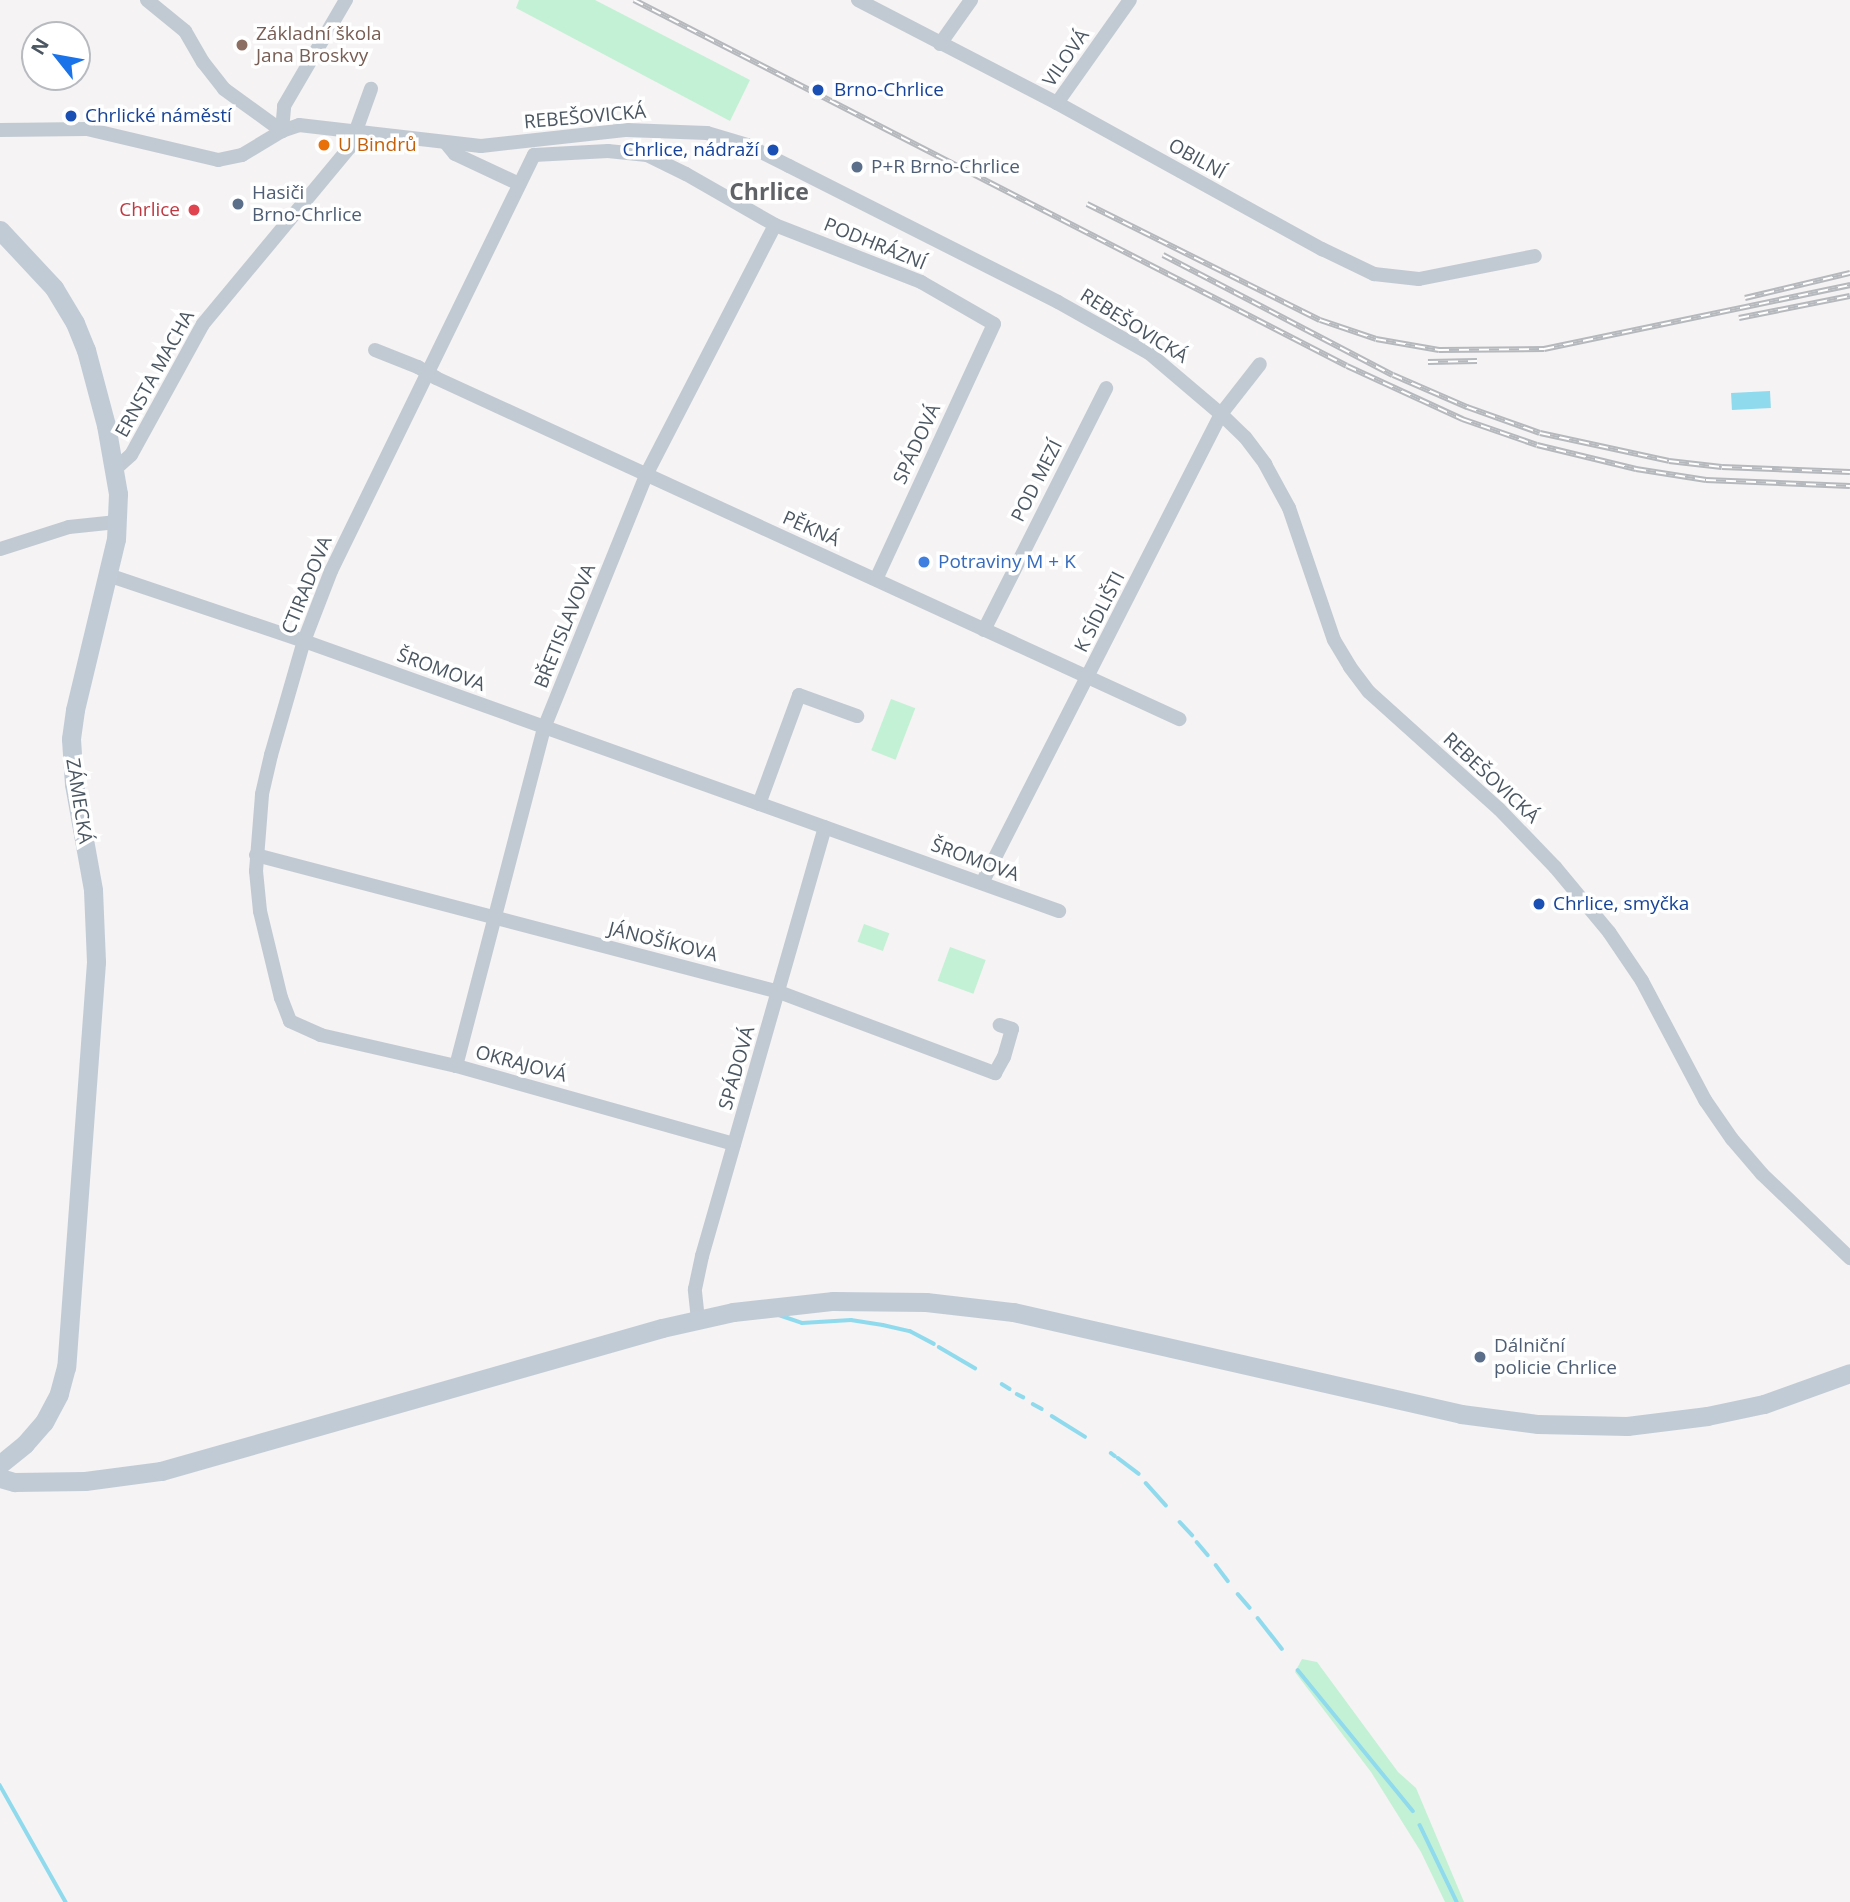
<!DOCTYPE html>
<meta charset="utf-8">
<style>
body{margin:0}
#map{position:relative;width:1850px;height:1902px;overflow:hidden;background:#f5f3f3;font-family:"Open Sans",sans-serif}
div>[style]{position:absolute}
.green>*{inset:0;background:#c3f1d5;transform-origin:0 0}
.water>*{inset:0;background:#90daee;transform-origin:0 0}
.stream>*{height:3.5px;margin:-1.75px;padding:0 1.75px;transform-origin:1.75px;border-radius:1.75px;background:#90daee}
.street>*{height:14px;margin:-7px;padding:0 7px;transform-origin:7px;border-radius:7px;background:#c1cad2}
.secondary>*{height:19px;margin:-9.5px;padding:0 9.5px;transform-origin:9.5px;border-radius:9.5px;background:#c1cbd6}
.rail>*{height:6px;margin-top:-3px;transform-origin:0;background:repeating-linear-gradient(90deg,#fff 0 10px,#b5b8bd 0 20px);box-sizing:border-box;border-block:2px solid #b5b8bd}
.dots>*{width:19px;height:19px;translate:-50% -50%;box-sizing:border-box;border:4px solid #fff;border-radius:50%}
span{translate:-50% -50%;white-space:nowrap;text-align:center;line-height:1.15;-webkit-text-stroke:7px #fff;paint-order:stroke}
.education-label{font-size:19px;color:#785e54}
.left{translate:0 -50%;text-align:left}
.street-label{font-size:19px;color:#4a5661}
.transit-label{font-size:19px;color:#164399}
.right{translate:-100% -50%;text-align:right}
.food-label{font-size:19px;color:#c56008}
.service-label{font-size:19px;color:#4e5e75}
.health-label{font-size:19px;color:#be3a42}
.shop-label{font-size:19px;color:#366cbe}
.quarter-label{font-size:23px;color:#5f6368;font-weight:700}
.north{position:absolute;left:21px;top:21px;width:70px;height:70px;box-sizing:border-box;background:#fff;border:2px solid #b7bbc0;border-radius:50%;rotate:301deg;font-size:19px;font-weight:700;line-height:28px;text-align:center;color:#4a5661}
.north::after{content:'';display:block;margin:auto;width:24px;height:32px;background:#1a73e8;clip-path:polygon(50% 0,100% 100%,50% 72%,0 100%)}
</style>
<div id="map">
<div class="green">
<i style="clip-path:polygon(519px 0,595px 0,750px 80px,730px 121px,516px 8px)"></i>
<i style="left:891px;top:699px;width:26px;height:55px;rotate:21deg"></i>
<i style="left:864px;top:924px;width:27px;height:19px;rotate:20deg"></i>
<i style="left:950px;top:947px;width:38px;height:36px;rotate:20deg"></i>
<i style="clip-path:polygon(1302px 1659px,1317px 1662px,1398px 1772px,1416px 1788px,1464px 1902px,1445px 1902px,1421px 1852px,1371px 1772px,1295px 1672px)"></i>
</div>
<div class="water">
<i style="left:1770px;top:391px;width:17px;height:39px;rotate:87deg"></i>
</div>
<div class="stream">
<i style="left:779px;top:1315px;width:24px;rotate:19deg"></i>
<i style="left:802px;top:1323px;width:49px;rotate:-3.5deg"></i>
<i style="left:851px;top:1320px;width:32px;rotate:9deg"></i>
<i style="left:883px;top:1325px;width:28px;rotate:13deg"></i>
<i style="left:910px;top:1331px;width:27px;rotate:28deg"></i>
<i style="left:939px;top:1347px;width:42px;rotate:30.3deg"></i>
<i style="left:1002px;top:1384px;width:9px;rotate:32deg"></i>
<i style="left:1017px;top:1394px;width:7px;rotate:27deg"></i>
<i style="left:1033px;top:1404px;width:10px;rotate:29deg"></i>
<i style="left:1052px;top:1416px;width:39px;rotate:32deg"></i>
<i style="left:1111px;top:1453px;width:5px;rotate:37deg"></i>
<i style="left:1118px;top:1458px;width:26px;rotate:37deg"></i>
<i style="left:1146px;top:1483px;width:30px;rotate:48deg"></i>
<i style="left:1180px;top:1522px;width:18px;rotate:47deg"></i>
<i style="left:1197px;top:1542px;width:17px;rotate:50deg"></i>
<i style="left:1216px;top:1565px;width:20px;rotate:53deg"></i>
<i style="left:1238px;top:1594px;width:18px;rotate:49deg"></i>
<i style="left:1258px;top:1618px;width:39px;rotate:52deg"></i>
<i style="left:1298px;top:1670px;width:182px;rotate:50.8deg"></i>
<i style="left:0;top:1785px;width:134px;rotate:60.6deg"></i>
<i style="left:1420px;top:1825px;width:85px;rotate:64.3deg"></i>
</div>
<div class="street">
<i style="left:147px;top:0;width:49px;rotate:39.2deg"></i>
<i style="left:185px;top:31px;width:36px;rotate:60deg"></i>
<i style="left:203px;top:62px;width:34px;rotate:52deg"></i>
<i style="left:224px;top:89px;width:72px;rotate:35.9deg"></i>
<i style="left:858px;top:0;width:224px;rotate:27.4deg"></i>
<i style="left:1057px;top:103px;width:303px;rotate:28.9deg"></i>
<i style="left:1322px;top:249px;width:58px;rotate:25.7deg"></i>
<i style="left:1374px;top:274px;width:45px;rotate:6.3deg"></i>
<i style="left:1419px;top:279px;width:118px;rotate:-11.2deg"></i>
<i style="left:940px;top:44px;width:54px;rotate:-54.8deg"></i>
<i style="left:1057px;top:103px;width:126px;rotate:-54.7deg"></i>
<i style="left:0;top:130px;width:87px;rotate:-0.7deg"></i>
<i style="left:87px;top:129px;width:135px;rotate:13.3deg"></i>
<i style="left:218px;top:160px;width:25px;rotate:-12deg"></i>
<i style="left:242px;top:155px;width:47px;rotate:-31deg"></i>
<i style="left:282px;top:131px;width:18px;rotate:-19deg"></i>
<i style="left:299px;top:125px;width:183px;rotate:6.6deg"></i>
<i style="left:481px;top:146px;width:147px;rotate:-6.3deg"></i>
<i style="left:627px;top:130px;width:80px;rotate:2.1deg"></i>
<i style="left:707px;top:133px;width:42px;rotate:16.7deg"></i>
<i style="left:747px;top:145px;width:47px;rotate:26.6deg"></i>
<i style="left:789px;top:166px;width:301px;rotate:26.8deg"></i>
<i style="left:1058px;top:302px;width:104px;rotate:29.3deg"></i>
<i style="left:1149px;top:353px;width:94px;rotate:40.3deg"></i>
<i style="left:1221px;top:414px;width:33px;rotate:44deg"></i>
<i style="left:1245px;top:437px;width:34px;rotate:53deg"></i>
<i style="left:1265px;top:464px;width:50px;rotate:61.4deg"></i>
<i style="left:1289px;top:508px;width:139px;rotate:71.2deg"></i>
<i style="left:1334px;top:640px;width:31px;rotate:59deg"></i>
<i style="left:1350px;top:667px;width:31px;rotate:53deg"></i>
<i style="left:1369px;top:692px;width:175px;rotate:42deg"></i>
<i style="left:1499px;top:809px;width:81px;rotate:46deg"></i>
<i style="left:1555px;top:867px;width:85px;rotate:50.3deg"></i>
<i style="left:1609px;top:932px;width:59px;rotate:56deg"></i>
<i style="left:1642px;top:981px;width:135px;rotate:62.1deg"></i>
<i style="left:1705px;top:1100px;width:47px;rotate:55.3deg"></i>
<i style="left:1732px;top:1139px;width:46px;rotate:49.4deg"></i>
<i style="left:1762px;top:1174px;width:122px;rotate:43.7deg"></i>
<i style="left:282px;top:131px;width:25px;rotate:-85deg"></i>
<i style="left:284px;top:106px;width:123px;rotate:-59.7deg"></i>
<i style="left:446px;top:143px;width:14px;rotate:51deg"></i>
<i style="left:455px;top:154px;width:71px;rotate:25.1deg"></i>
<i style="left:375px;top:350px;width:46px;rotate:21.6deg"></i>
<i style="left:418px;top:367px;width:21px;rotate:31deg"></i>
<i style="left:436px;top:378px;width:818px;rotate:24.65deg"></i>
<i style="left:113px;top:471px;width:24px;rotate:-42deg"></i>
<i style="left:131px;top:455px;width:149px;rotate:-61.2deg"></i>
<i style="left:203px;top:324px;width:230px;rotate:-50.3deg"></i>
<i style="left:350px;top:147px;width:62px;rotate:-70.1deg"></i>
<i style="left:0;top:549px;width:72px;rotate:-17.7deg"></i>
<i style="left:69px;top:527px;width:48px;rotate:-5.9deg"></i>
<i style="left:108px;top:575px;width:207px;rotate:18.6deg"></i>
<i style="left:304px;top:641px;width:802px;rotate:19.68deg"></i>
<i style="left:984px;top:630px;width:271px;rotate:-63.2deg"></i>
<i style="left:759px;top:804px;width:116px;rotate:-69.8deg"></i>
<i style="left:799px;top:695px;width:62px;rotate:19.9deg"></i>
<i style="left:256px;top:855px;width:541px;rotate:14.68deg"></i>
<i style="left:779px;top:992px;width:231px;rotate:20.6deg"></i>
<i style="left:995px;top:1073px;width:18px;rotate:-61deg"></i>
<i style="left:1004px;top:1057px;width:29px;rotate:-74deg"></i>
<i style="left:1012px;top:1029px;width:13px;rotate:-162deg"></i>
<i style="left:982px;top:883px;width:526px;rotate:-63deg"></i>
<i style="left:1221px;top:414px;width:63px;rotate:-52deg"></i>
<i style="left:456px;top:1066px;width:349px;rotate:-75.4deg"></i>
<i style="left:544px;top:728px;width:273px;rotate:-68deg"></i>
<i style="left:646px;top:475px;width:281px;rotate:-62.7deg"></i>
<i style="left:734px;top:1144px;width:289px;rotate:-164.3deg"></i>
<i style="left:456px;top:1066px;width:139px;rotate:-167.1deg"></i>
<i style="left:321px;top:1035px;width:34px;rotate:-156deg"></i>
<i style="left:290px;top:1021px;width:25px;rotate:-111deg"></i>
<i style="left:281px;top:998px;width:89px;rotate:-103.6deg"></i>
<i style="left:260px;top:911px;width:40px;rotate:-95.7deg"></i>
<i style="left:256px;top:871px;width:77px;rotate:-85.5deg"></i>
<i style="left:262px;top:794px;width:40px;rotate:-77deg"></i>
<i style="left:271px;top:755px;width:119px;rotate:-73.9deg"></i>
<i style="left:304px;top:641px;width:75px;rotate:-68.9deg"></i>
<i style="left:331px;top:571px;width:463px;rotate:-64deg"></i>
<i style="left:534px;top:155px;width:74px;rotate:-3.1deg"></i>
<i style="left:608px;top:151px;width:39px;rotate:6deg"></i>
<i style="left:647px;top:155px;width:43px;rotate:26deg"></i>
<i style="left:686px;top:174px;width:103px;rotate:29.8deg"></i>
<i style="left:775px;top:225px;width:157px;rotate:21.3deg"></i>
<i style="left:921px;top:282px;width:84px;rotate:29.9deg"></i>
<i style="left:994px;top:324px;width:281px;rotate:114.8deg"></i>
<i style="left:698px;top:1320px;width:31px;rotate:-96deg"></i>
<i style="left:695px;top:1289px;width:34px;rotate:-78deg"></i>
<i style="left:702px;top:1256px;width:446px;rotate:-74deg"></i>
</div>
<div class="secondary">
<i style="left:0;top:230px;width:79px;rotate:47deg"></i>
<i style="left:54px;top:288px;width:41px;rotate:59deg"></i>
<i style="left:75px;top:323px;width:29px;rotate:68deg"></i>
<i style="left:86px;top:350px;width:78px;rotate:75.1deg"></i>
<i style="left:106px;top:425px;width:70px;rotate:80.1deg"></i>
<i style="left:118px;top:494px;width:45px;rotate:92.5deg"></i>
<i style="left:116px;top:539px;width:176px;rotate:103.5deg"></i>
<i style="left:75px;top:710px;width:29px;rotate:98deg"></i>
<i style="left:71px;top:739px;width:45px;rotate:86.2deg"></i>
<i style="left:74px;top:784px;width:108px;rotate:79.8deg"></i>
<i style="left:93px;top:890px;width:72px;rotate:87.6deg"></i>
<i style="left:96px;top:962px;width:406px;rotate:94.2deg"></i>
<i style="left:66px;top:1367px;width:28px;rotate:105deg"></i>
<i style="left:59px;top:1394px;width:32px;rotate:118deg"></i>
<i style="left:44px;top:1422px;width:29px;rotate:131deg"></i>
<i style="left:25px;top:1444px;width:32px;rotate:141deg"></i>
<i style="left:0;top:1478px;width:15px;rotate:16deg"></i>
<i style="left:14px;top:1482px;width:71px;rotate:-0.8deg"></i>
<i style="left:85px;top:1481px;width:77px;rotate:-7.5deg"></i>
<i style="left:161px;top:1471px;width:521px;rotate:-15.93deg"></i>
<i style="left:662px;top:1328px;width:73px;rotate:-12.7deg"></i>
<i style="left:733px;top:1312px;width:101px;rotate:-6.3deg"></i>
<i style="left:833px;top:1301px;width:93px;rotate:0.6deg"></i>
<i style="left:926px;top:1302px;width:88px;rotate:6.6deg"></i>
<i style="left:1013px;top:1312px;width:459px;rotate:12.8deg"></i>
<i style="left:1461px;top:1414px;width:78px;rotate:7.4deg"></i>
<i style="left:1538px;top:1424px;width:89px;rotate:1.3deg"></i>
<i style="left:1627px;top:1426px;width:81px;rotate:-7.1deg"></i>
<i style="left:1707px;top:1416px;width:58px;rotate:-11.9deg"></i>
<i style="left:1764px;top:1404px;width:91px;rotate:-19.8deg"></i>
</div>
<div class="rail">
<i style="left:634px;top:0;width:801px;rotate:27.17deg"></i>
<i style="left:1347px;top:366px;width:127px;rotate:24.7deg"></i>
<i style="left:1462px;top:419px;width:79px;rotate:19.1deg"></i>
<i style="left:1537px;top:445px;width:102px;rotate:13.6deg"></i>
<i style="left:1636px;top:469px;width:71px;rotate:8.9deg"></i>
<i style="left:1706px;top:480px;width:144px;rotate:2.4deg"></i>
<i style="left:1087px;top:204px;width:260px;rotate:26.5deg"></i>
<i style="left:1320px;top:320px;width:59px;rotate:18.7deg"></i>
<i style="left:1376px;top:339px;width:64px;rotate:9.9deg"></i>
<i style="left:1439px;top:350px;width:105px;rotate:-0.5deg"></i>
<i style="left:1544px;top:349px;width:313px;rotate:-11.8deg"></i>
<i style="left:1163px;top:255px;width:259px;rotate:27.6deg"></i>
<i style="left:1393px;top:375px;width:81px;rotate:23.4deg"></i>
<i style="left:1467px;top:407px;width:77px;rotate:19.6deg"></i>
<i style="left:1540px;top:433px;width:132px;rotate:12.2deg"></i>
<i style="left:1669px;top:461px;width:53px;rotate:6.5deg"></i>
<i style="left:1722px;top:467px;width:128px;rotate:2.2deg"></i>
<i style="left:1745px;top:298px;width:108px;rotate:-13.4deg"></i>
<i style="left:1739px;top:318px;width:113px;rotate:-11.2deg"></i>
<i style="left:1428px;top:362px;width:49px;rotate:-1.2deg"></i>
</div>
<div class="dots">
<i style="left:242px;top:45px;background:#8d6e63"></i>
<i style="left:818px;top:90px;background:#1a4fb4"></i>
<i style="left:71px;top:116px;background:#1a4fb4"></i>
<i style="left:324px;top:145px;background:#e8710a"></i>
<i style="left:773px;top:150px;background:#1a4fb4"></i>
<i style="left:857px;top:167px;background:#5c6f8a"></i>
<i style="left:238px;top:204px;background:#5c6f8a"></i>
<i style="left:194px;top:210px;background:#e0444e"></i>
<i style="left:924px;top:562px;background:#3f7fe0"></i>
<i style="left:1539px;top:904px;background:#1a4fb4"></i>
<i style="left:1480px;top:1357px;background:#5c6f8a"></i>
</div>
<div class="education-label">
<span class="left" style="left:256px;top:45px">Základní škola<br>Jana Broskvy</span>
</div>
<div class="street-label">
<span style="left:1066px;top:58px;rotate:-55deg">VILOVÁ</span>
<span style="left:585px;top:117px;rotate:-5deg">REBEŠOVICKÁ</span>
<span style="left:1197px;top:159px;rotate:29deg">OBILNÍ</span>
<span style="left:875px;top:244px;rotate:22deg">PODHRÁZNÍ</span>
<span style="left:1134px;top:326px;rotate:32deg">REBEŠOVICKÁ</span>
<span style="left:155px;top:374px;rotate:-61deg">ERNSTA MACHA</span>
<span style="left:917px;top:444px;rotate:-65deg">SPÁDOVÁ</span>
<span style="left:1037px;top:481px;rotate:-63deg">POD MEZÍ</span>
<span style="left:811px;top:529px;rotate:24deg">PĚKNÁ</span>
<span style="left:307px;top:585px;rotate:-68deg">CTIRADOVA</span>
<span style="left:1100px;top:612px;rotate:-63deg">K SÍDLIŠTI</span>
<span style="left:565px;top:626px;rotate:-68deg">BŘETISLAVOVA</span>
<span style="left:441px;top:670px;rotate:20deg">ŠROMOVA</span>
<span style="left:1491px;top:778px;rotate:43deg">REBEŠOVICKÁ</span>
<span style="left:79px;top:801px;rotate:81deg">ZÁMECKÁ</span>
<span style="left:975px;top:860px;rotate:20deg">ŠROMOVA</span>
<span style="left:663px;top:942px;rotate:14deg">JÁNOŠÍKOVA</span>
<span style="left:521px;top:1064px;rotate:15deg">OKRAJOVÁ</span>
<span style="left:737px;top:1068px;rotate:-74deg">SPÁDOVÁ</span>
</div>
<div class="transit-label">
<span class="left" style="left:834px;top:90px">Brno-Chrlice</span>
<span class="left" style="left:85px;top:116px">Chrlické náměstí</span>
<span class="right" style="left:759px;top:150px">Chrlice, nádraží</span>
<span class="left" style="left:1553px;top:904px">Chrlice, smyčka</span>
</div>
<div class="food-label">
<span class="left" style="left:338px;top:145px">U Bindrů</span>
</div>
<div class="service-label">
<span class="left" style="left:871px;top:167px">P+R Brno-Chrlice</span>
<span class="left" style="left:252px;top:204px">Hasiči<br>Brno-Chrlice</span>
<span class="left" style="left:1494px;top:1357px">Dálniční<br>policie Chrlice</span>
</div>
<div class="health-label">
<span class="right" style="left:180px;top:210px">Chrlice</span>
</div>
<div class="shop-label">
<span class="left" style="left:938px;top:562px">Potraviny M + K</span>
</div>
<div class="quarter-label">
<span style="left:769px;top:191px">Chrlice</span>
</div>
<div class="north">N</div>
</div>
